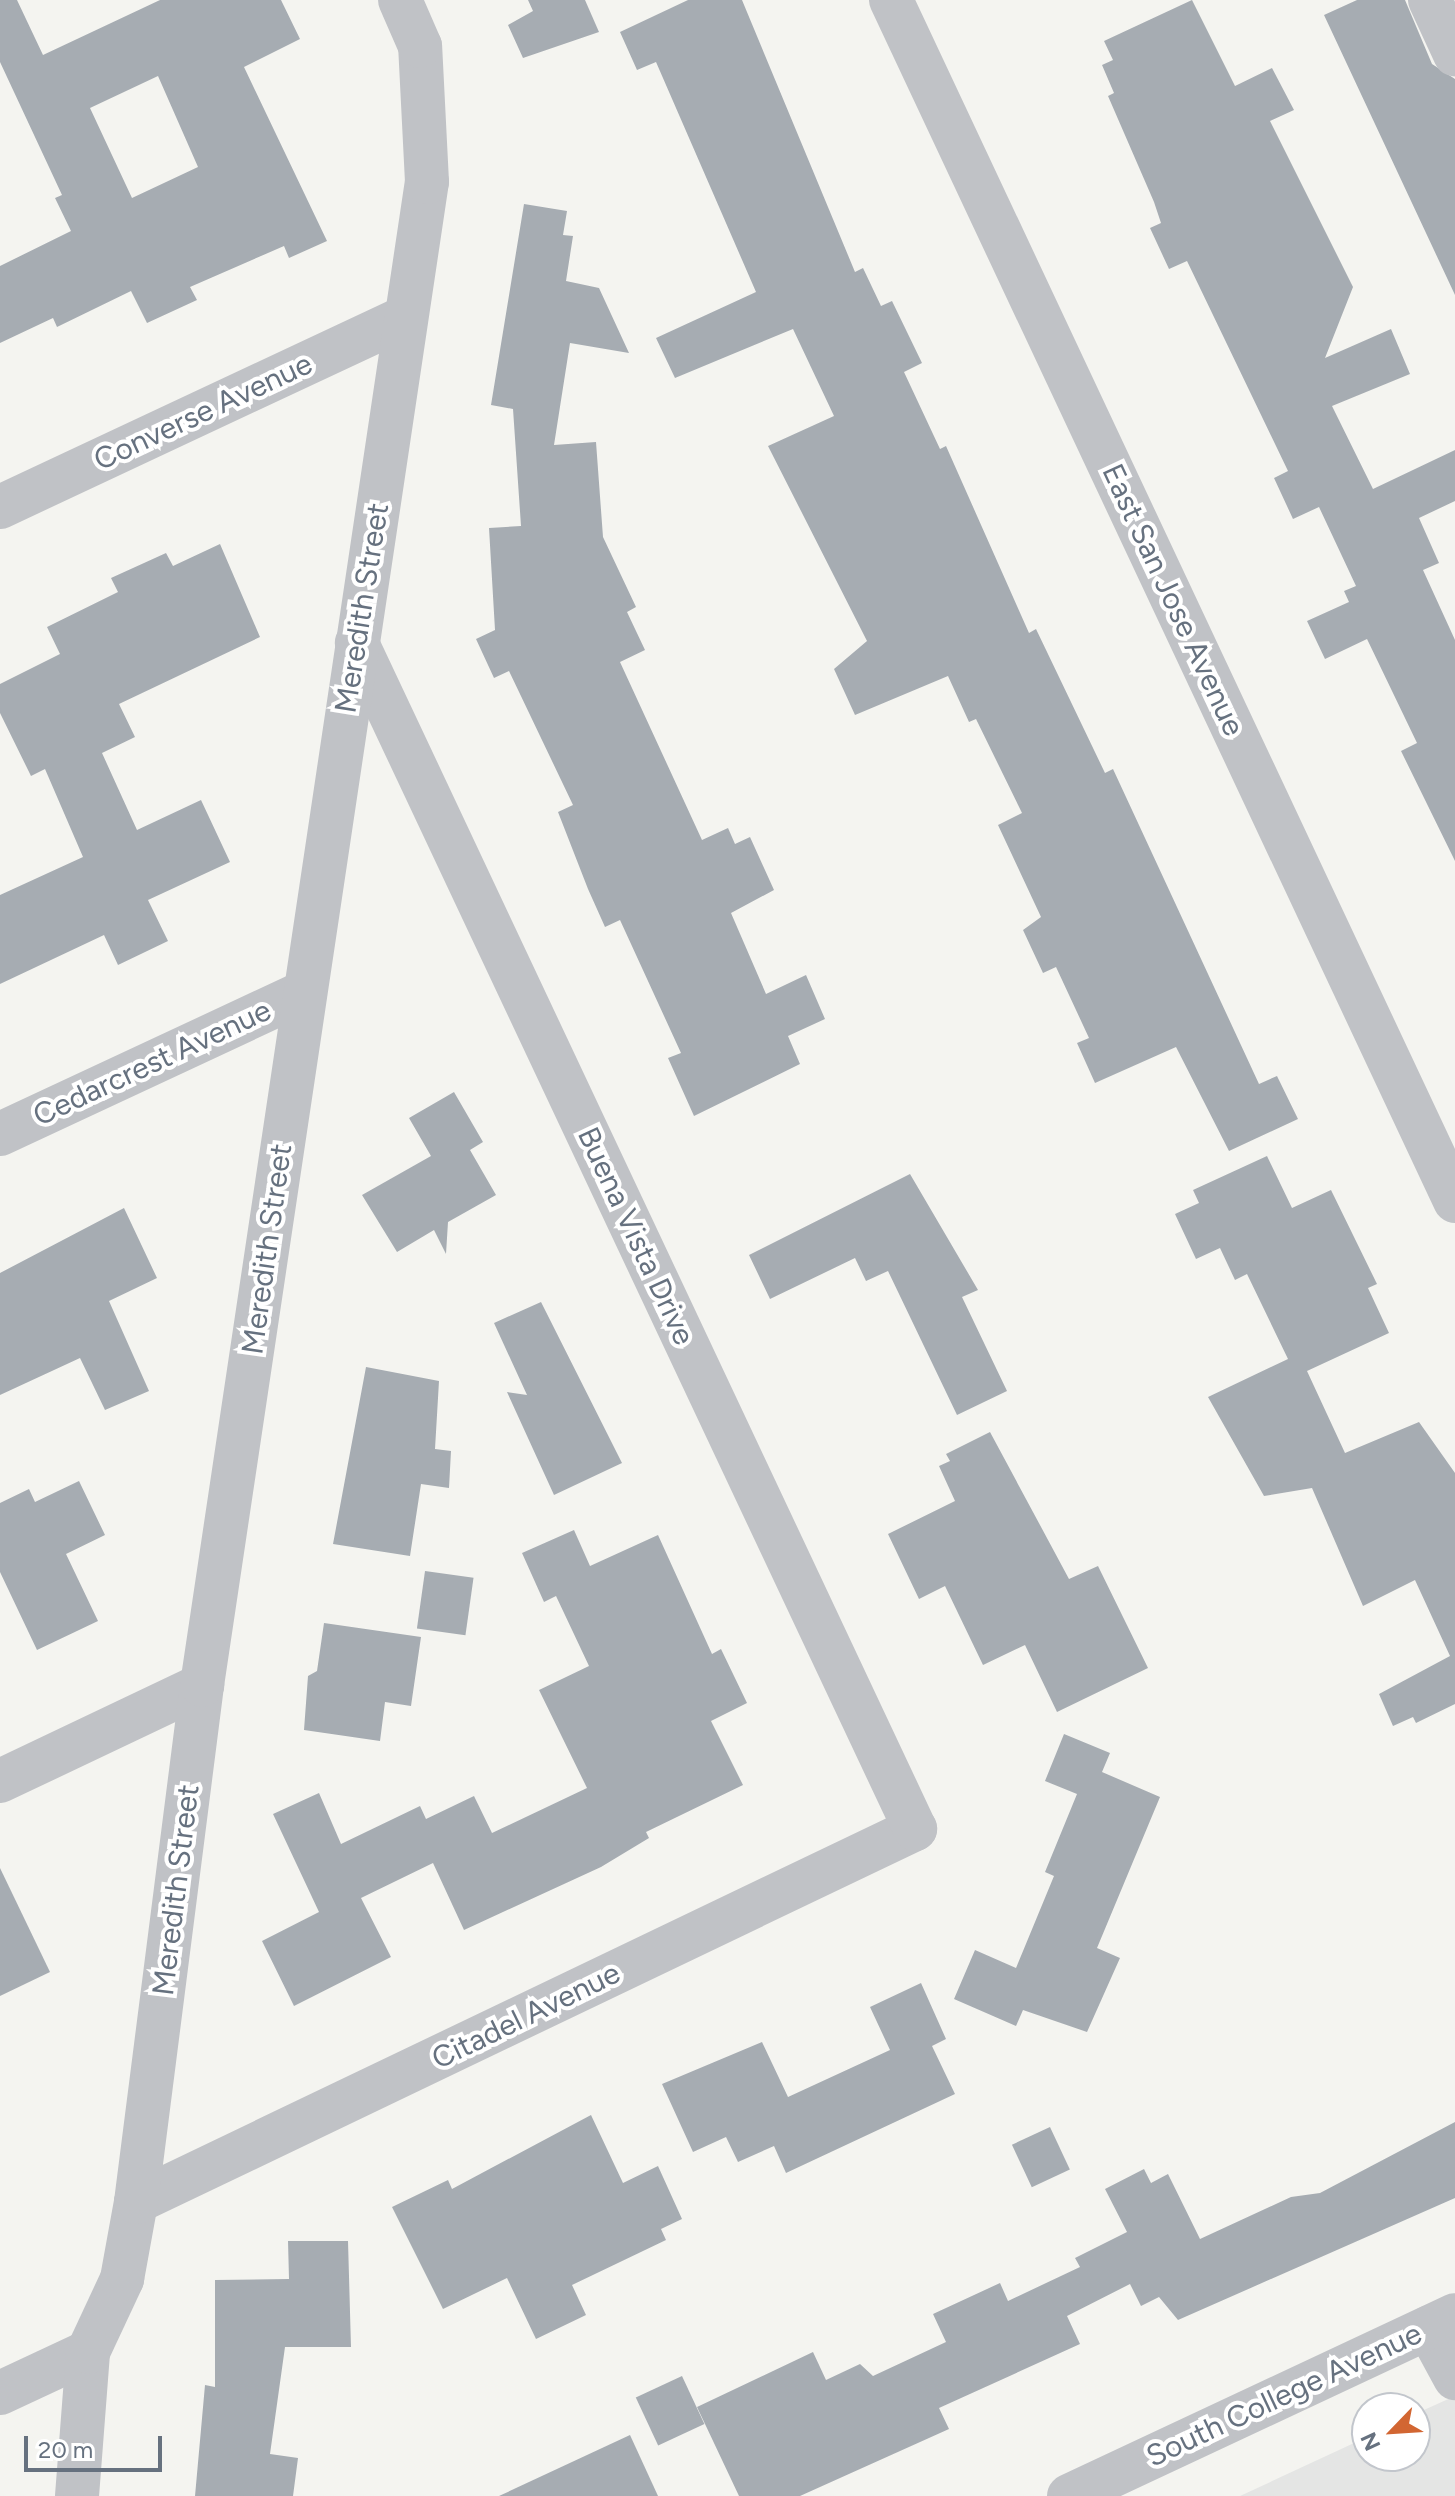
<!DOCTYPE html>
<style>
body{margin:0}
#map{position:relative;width:1455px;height:2496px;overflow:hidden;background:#f4f4f0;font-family:Figtree,sans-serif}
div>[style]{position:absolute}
.built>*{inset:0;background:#e4e5e4}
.building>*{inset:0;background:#a6acb2;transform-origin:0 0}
.minor>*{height:44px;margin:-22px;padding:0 22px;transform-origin:22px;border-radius:22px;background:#c0c2c6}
span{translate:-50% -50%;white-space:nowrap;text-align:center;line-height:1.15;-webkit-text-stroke:8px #fff;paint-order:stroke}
.street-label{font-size:30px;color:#66717f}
.north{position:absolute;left:1351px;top:2392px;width:80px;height:80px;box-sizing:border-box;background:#fff;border:2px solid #c2c6cc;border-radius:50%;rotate:245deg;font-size:22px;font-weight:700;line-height:32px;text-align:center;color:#66717f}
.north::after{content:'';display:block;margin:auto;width:28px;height:36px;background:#d26632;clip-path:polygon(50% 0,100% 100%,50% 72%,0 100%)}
.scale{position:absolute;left:24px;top:2436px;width:138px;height:36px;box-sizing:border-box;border:4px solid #66717f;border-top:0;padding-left:10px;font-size:24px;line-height:28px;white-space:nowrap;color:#66717f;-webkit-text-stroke:6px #fff;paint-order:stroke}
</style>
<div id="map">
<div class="built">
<i style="clip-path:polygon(1455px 2396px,1455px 2496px,1240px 2496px,1367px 2437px,1367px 2456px,1415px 2456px,1415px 2414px)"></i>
</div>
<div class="building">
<i style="clip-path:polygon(evenodd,0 0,17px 0,43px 55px,160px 0,281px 0,300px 39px,244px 67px,327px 241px,289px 258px,284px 246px,190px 287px,197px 300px,147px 323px,131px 291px,57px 327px,53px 318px,0 343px,0 266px,71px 231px,55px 198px,62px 195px,0 62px,0 0,158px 76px,198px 167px,132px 198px,90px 108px,158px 76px)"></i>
<i style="clip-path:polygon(528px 0,585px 0,599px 32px,523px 58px,508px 25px,533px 11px)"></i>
<i style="clip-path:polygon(688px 0,742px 0,855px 272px,863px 268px,881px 306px,892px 301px,922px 363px,904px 372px,940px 449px,946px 446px,1029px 633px,1036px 629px,1105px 773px,1113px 769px,1259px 1084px,1277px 1076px,1298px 1119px,1229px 1151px,1176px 1047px,1095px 1083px,1077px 1043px,1089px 1038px,1056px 967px,1043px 973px,1023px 930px,1041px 917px,998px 825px,1022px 813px,976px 719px,969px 722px,948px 676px,855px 715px,834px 669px,867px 641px,768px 446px,834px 416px,793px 329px,675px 378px,656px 338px,756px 292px,656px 62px,637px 70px,620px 32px)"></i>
<i style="clip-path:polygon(1192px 0,1235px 86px,1272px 68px,1294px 110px,1270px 121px,1353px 287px,1325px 358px,1391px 329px,1410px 374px,1332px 406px,1373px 489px,1455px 450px,1455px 501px,1419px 518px,1439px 563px,1423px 570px,1455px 640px,1455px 861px,1401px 751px,1417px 743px,1367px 639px,1325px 659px,1307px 621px,1349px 602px,1344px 591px,1356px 586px,1319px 507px,1293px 519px,1274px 478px,1288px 471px,1187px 261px,1169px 269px,1150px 228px,1161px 223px,1154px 202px,1108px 96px,1114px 93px,1102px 65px,1113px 60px,1104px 41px)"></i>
<i style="clip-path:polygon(1357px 0,1405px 0,1432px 64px,1455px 79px,1455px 295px,1324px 15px)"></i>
<i style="clip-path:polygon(524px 204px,567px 211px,563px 235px,573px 236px,566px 281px,599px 288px,629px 353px,570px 343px,554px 445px,596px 442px,603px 537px,636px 607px,627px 612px,645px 650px,620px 662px,702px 840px,728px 828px,735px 844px,750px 837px,774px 890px,731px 913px,766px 994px,806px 975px,825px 1019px,788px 1036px,800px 1064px,694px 1116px,668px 1058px,681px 1053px,620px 920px,605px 927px,588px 889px,558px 812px,573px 805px,509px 671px,494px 678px,476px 639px,495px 630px,489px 528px,521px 526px,513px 409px,491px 405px)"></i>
<i style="clip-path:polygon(220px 544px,260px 637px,119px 704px,135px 737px,102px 753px,137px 830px,201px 800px,230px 862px,148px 900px,168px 941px,118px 965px,104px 935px,0 984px,0 895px,83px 857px,45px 769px,31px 776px,0 713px,0 684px,60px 654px,47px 627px,118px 592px,111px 578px,166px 553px,173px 566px)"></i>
<i style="clip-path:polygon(454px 1092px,483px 1142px,470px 1150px,496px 1195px,448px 1222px,446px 1254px,434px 1230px,397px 1252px,362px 1195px,431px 1156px,409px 1118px)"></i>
<i style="clip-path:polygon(1267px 1156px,1292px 1208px,1331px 1190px,1377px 1284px,1368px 1288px,1389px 1333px,1307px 1371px,1345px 1453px,1419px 1422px,1455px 1473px,1455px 1704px,1416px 1723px,1413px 1717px,1393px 1726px,1379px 1694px,1450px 1656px,1415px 1580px,1363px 1606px,1312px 1488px,1264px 1496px,1208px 1397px,1288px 1359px,1247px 1274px,1235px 1280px,1220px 1248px,1196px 1259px,1175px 1214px,1199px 1203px,1193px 1190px)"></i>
<i style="clip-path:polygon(910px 1174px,978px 1290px,962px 1297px,1007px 1391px,957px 1415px,888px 1271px,866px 1281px,855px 1258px,770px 1299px,749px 1255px)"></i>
<i style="clip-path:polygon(124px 1208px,157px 1278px,109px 1301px,149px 1391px,105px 1410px,80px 1358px,0 1395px,0 1273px)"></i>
<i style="clip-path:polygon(541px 1302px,622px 1463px,554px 1495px,507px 1392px,527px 1395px,494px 1323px)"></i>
<i style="clip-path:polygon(366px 1367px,439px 1381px,435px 1449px,451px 1451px,449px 1488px,421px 1484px,410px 1556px,333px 1544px)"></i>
<i style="clip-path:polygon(990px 1432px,1069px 1579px,1098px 1566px,1148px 1668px,1057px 1712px,1025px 1645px,983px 1665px,945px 1586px,919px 1599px,888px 1534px,955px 1501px,939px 1466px,950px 1461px,946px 1454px)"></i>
<i style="clip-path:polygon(79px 1481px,105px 1535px,66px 1554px,98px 1621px,37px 1650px,0 1572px,0 1503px,29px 1489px,35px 1502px)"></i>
<i style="clip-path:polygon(574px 1530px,590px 1566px,658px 1535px,712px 1654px,721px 1649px,747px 1703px,711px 1721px,743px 1785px,646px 1832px,649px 1838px,601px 1867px,464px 1930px,433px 1863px,361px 1898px,391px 1957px,294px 2006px,262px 1941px,319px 1912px,273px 1814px,319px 1793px,341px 1844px,420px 1806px,426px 1819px,474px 1796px,492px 1833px,587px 1788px,539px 1690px,589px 1666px,556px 1596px,544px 1602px,522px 1553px)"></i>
<i style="left:425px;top:1571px;width:49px;height:58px;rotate:8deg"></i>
<i style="clip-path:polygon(324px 1623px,421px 1637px,411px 1706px,385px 1702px,380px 1741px,304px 1730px,308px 1676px,317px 1671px)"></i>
<i style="clip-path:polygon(1064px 1734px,1110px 1753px,1102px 1772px,1160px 1797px,1097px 1948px,1120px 1958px,1087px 2032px,1023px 2010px,1016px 2026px,954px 1999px,975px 1950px,1016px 1968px,1054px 1876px,1045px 1872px,1077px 1794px,1045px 1781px)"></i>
<i style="clip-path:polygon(0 1868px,50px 1972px,0 1996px)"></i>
<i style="clip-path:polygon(921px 1983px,946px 2039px,932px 2046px,955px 2094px,786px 2173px,774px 2146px,738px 2162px,726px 2137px,693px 2152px,662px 2084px,762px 2042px,788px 2097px,890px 2050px,870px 2007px)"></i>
<i style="clip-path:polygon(591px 2115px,623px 2183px,658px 2166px,682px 2219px,661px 2229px,666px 2240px,572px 2285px,586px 2315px,536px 2339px,507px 2278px,443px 2309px,392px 2207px,448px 2180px,452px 2189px)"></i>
<i style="clip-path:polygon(1455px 2122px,1455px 2198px,1178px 2320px,1159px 2297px,1141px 2306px,1130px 2284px,1067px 2316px,1080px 2344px,939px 2408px,949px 2429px,800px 2496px,739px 2496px,697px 2407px,813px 2352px,826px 2380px,860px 2364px,873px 2376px,946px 2342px,933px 2314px,1000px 2283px,1008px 2301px,1080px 2267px,1075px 2258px,1127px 2232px,1105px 2189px,1144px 2169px,1151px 2183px,1168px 2174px,1200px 2239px,1291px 2197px,1320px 2193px)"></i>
<i style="left:1050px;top:2127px;width:47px;height:42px;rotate:65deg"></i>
<i style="clip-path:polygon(288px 2241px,348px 2241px,351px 2347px,285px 2347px,270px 2454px,298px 2458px,293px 2496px,195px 2496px,205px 2385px,215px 2387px,215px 2280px,289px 2279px)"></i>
<i style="left:682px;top:2376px;width:53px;height:51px;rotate:65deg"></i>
<i style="clip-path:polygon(630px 2435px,658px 2496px,499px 2496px)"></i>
</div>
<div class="minor">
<i style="left:891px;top:0;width:1327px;rotate:64.84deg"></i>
<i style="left:1430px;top:0;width:60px;rotate:65.2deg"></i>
<i style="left:0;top:507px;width:448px;rotate:-25.1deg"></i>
<i style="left:0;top:1134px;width:336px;rotate:-25deg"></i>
<i style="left:0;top:1781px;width:224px;rotate:-25.4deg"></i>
<i style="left:136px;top:2202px;width:864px;rotate:-25.59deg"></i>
<i style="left:915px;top:1829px;width:1311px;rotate:-115.2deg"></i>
<i style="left:1428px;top:2328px;width:57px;rotate:61.6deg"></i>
<i style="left:0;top:2393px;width:97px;rotate:-25deg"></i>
<i style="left:77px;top:2496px;width:144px;rotate:-85.6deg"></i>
<i style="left:88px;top:2352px;width:81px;rotate:-65deg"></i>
<i style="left:122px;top:2279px;width:78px;rotate:-79.7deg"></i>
<i style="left:136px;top:2202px;width:521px;rotate:-82.72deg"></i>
<i style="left:202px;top:1685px;width:1520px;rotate:-81.49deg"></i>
<i style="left:427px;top:182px;width:136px;rotate:-92.9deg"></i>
<i style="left:420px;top:46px;width:50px;rotate:-113.5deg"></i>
<i style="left:1069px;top:2496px;width:426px;rotate:-25.1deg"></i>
</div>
<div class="street-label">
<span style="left:203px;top:412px;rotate:-25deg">Converse Avenue</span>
<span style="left:1173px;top:600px;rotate:65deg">East San Jose Avenue</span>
<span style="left:362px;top:608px;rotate:-81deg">Meredith Street</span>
<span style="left:152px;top:1063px;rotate:-25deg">Cedarcrest Avenue</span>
<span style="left:636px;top:1236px;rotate:65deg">Buena Vista Drive</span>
<span style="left:267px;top:1249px;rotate:-82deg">Meredith Street</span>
<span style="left:176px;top:1890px;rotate:-83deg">Meredith Street</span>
<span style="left:526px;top:2016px;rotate:-26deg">Citadel Avenue</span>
<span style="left:1284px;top:2395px;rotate:-25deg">South College Avenue</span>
</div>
<div class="north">N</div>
<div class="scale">20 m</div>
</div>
